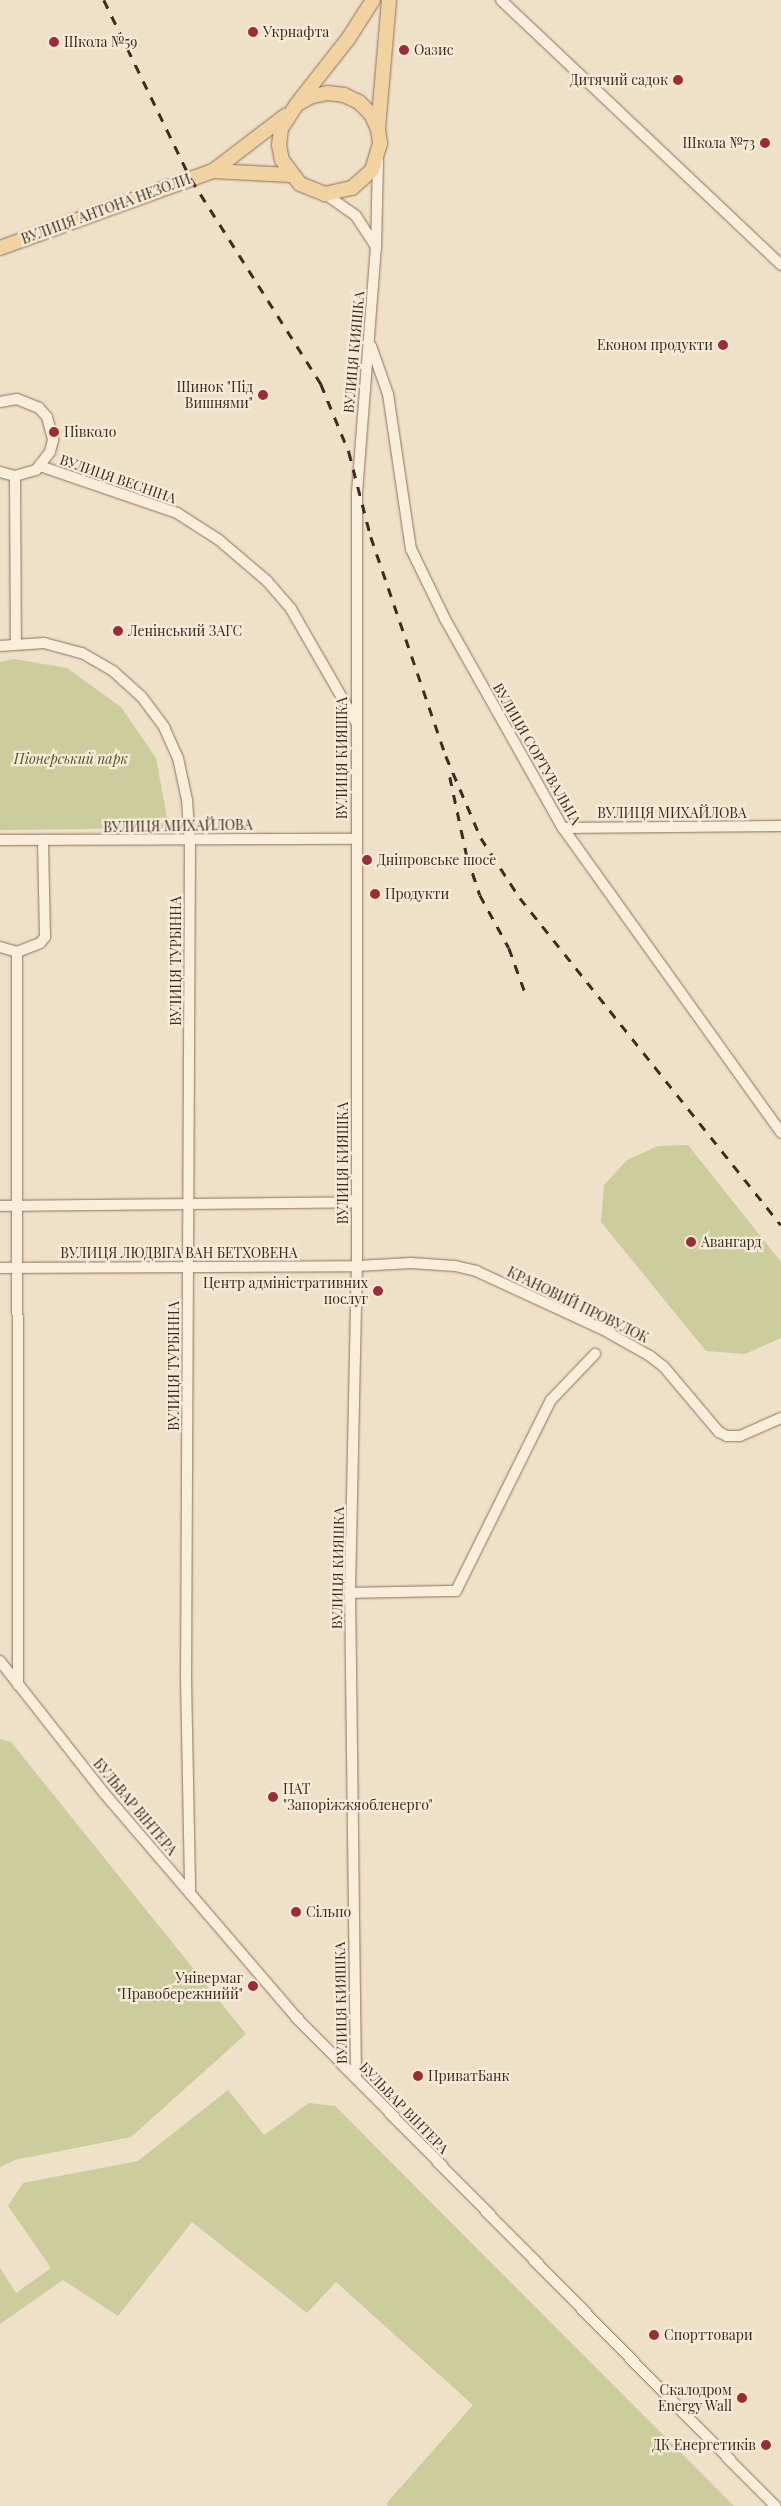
<!DOCTYPE html>
<meta charset="utf-8">
<style>
body{margin:0}
#map{position:relative;width:781px;height:2506px;overflow:hidden;background:#efe0c8;font-family:"Playfair Display",serif}
div>[style]{position:absolute}
.green>*{inset:0;background:#cbcd9c}
.roads{filter:drop-shadow(0 0 1px #8b725d) drop-shadow(0 0 1px #8b725d)}
.minor>*{height:10px;margin:-5px;padding:0 5px;transform-origin:5px;border-radius:5px;background:#f9eedc}
.major>*{height:14px;margin:-7px;padding:0 7px;transform-origin:7px;border-radius:7px;background:#f1d2a1}
.rail>*{height:2.5px;margin-top:-1.25px;transform-origin:0;background:repeating-linear-gradient(90deg,#3b2b20 0 9px,transparent 0 18px)}
.dots>*{width:14px;height:14px;translate:-50% -50%;box-sizing:border-box;border:2px solid #f6ebd8;border-radius:50%}
span{translate:-50% -50%;white-space:nowrap;text-align:center;line-height:1.15;-webkit-text-stroke:4.5px #f6ebd8;paint-order:stroke}
.poi-label{font-size:14px;color:#3b2b20}
.left{translate:0 -50%;text-align:left}
.right{translate:-100% -50%;text-align:right}
.street-label{font-size:14px;color:#3b2b20}
.park-label{font-size:14px;color:#4f5827;font-style:italic}
</style>
<div id="map">
<div class="green">
<i style="clip-path:polygon(14px 659px,67px 668px,121px 707px,156px 758px,169px 828px,0 830px,0 662px)"></i>
<i style="clip-path:polygon(688px 1145px,781px 1262px,781px 1338px,745px 1354px,706px 1351px,601px 1222px,604px 1185px,627px 1160px,658px 1146px)"></i>
<i style="clip-path:polygon(0 1739px,11px 1742px,246px 2034px,131px 2137px,15px 2160px,0 2167px)"></i>
<i style="clip-path:polygon(228px 2090px,264px 2135px,309px 2103px,335px 2106px,734px 2506px,388px 2506px,386px 2504px,473px 2405px,336px 2282px,307px 2313px,192px 2222px,118px 2316px,63px 2280px,0 2324px,0 2268px,16px 2293px,51px 2268px,8px 2206px,23px 2183px,138px 2161px)"></i>
</div>
<div class="roads">
<div class="minor">
<i style="left:501px;top:0;width:386px;rotate:43.4deg"></i>
<i style="left:325px;top:194px;width:38px;rotate:35deg"></i>
<i style="left:356px;top:216px;width:35px;rotate:57deg"></i>
<i style="left:371px;top:346px;width:51px;rotate:70.5deg"></i>
<i style="left:388px;top:394px;width:157px;rotate:81.6deg"></i>
<i style="left:411px;top:549px;width:78px;rotate:64.1deg"></i>
<i style="left:445px;top:619px;width:240px;rotate:60.6deg"></i>
<i style="left:563px;top:828px;width:375px;rotate:54.4deg"></i>
<i style="left:0;top:402px;width:17px;rotate:-10deg"></i>
<i style="left:17px;top:399px;width:24px;rotate:22deg"></i>
<i style="left:39px;top:408px;width:12px;rotate:48deg"></i>
<i style="left:47px;top:417px;width:24px;rotate:75deg"></i>
<i style="left:53px;top:440px;width:12px;rotate:104deg"></i>
<i style="left:50px;top:452px;width:23px;rotate:128deg"></i>
<i style="left:36px;top:470px;width:22px;rotate:164deg"></i>
<i style="left:15px;top:476px;width:16px;rotate:-165deg"></i>
<i style="left:40px;top:466px;width:145px;rotate:18.9deg"></i>
<i style="left:177px;top:513px;width:50px;rotate:32.7deg"></i>
<i style="left:219px;top:540px;width:63px;rotate:40.5deg"></i>
<i style="left:267px;top:581px;width:37px;rotate:49deg"></i>
<i style="left:291px;top:609px;width:130px;rotate:60.1deg"></i>
<i style="left:15px;top:476px;width:168px;rotate:89.7deg"></i>
<i style="left:0;top:646px;width:44px;rotate:-3.9deg"></i>
<i style="left:44px;top:643px;width:39px;rotate:15deg"></i>
<i style="left:82px;top:653px;width:36px;rotate:30deg"></i>
<i style="left:113px;top:671px;width:38px;rotate:42deg"></i>
<i style="left:141px;top:696px;width:39px;rotate:53deg"></i>
<i style="left:164px;top:727px;width:34px;rotate:66deg"></i>
<i style="left:178px;top:758px;width:43px;rotate:77.9deg"></i>
<i style="left:187px;top:800px;width:39px;rotate:86deg"></i>
<i style="left:190px;top:839px;width:838px;rotate:90.27deg"></i>
<i style="left:186px;top:1677px;width:217px;rotate:88.9deg"></i>
<i style="left:563px;top:828px;width:218px;rotate:-0.5deg"></i>
<i style="left:0;top:840px;width:355px;rotate:-0.2deg"></i>
<i style="left:0;top:947px;width:18px;rotate:16deg"></i>
<i style="left:17px;top:952px;width:25px;rotate:-21deg"></i>
<i style="left:40px;top:943px;width:8px;rotate:-50deg"></i>
<i style="left:45px;top:937px;width:95px;rotate:-91.2deg"></i>
<i style="left:17px;top:952px;width:733px;rotate:89.92deg"></i>
<i style="left:0;top:1206px;width:357px;rotate:-0.6deg"></i>
<i style="left:0;top:1268px;width:357px;rotate:-0.3deg"></i>
<i style="left:357px;top:1266px;width:54px;rotate:-3.2deg"></i>
<i style="left:411px;top:1263px;width:44px;rotate:3.9deg"></i>
<i style="left:455px;top:1266px;width:22px;rotate:13deg"></i>
<i style="left:476px;top:1271px;width:139px;rotate:24.7deg"></i>
<i style="left:602px;top:1329px;width:55px;rotate:29.4deg"></i>
<i style="left:650px;top:1356px;width:18px;rotate:38deg"></i>
<i style="left:664px;top:1367px;width:85px;rotate:49.8deg"></i>
<i style="left:719px;top:1432px;width:9px;rotate:27deg"></i>
<i style="left:727px;top:1436px;width:13px"></i>
<i style="left:740px;top:1436px;width:45px;rotate:-23.7deg"></i>
<i style="left:350px;top:1593px;width:106px;rotate:-1.1deg"></i>
<i style="left:456px;top:1591px;width:213px;rotate:-63.6deg"></i>
<i style="left:551px;top:1400px;width:64px;rotate:-46.3deg"></i>
<i style="left:0;top:1661px;width:168px;rotate:51.8deg"></i>
<i style="left:104px;top:1793px;width:295px;rotate:49.4deg"></i>
<i style="left:296px;top:2017px;width:685px;rotate:45.59deg"></i>
<i style="left:356px;top:2078px;width:485px;rotate:-90.7deg"></i>
<i style="left:350px;top:1593px;width:327px;rotate:-88.8deg"></i>
<i style="left:357px;top:1266px;width:773px;rotate:-90deg"></i>
<i style="left:357px;top:493px;width:246px;rotate:-85.6deg"></i>
<i style="left:376px;top:248px;width:88px;rotate:-88.7deg"></i>
</div>
<div class="major">
<i style="left:300px;top:100px;width:78px;rotate:-51.8deg"></i>
<i style="left:348px;top:39px;width:46px;rotate:-57.3deg"></i>
<i style="left:378px;top:129px;width:17px;rotate:-115deg"></i>
<i style="left:371px;top:114px;width:17px;rotate:-135deg"></i>
<i style="left:359px;top:102px;width:17px;rotate:-155deg"></i>
<i style="left:344px;top:95px;width:16px;rotate:-173deg"></i>
<i style="left:328px;top:93px;width:16px;rotate:169deg"></i>
<i style="left:312px;top:96px;width:17px;rotate:152deg"></i>
<i style="left:297px;top:104px;width:30px;rotate:123deg"></i>
<i style="left:281px;top:129px;width:16px;rotate:97deg"></i>
<i style="left:279px;top:145px;width:15px;rotate:79deg"></i>
<i style="left:282px;top:160px;width:30px;rotate:53deg"></i>
<i style="left:300px;top:184px;width:27px;rotate:22deg"></i>
<i style="left:325px;top:194px;width:28px;rotate:-13deg"></i>
<i style="left:352px;top:188px;width:27px;rotate:-42deg"></i>
<i style="left:372px;top:170px;width:28px;rotate:-73deg"></i>
<i style="left:380px;top:143px;width:14px;rotate:-98deg"></i>
<i style="left:378px;top:129px;width:129px;rotate:-85.1deg"></i>
<i style="left:213px;top:171px;width:77px;rotate:3deg"></i>
<i style="left:0;top:248px;width:226px;rotate:-19.9deg"></i>
<i style="left:213px;top:171px;width:91px;rotate:-37.4deg"></i>
</div>
</div>
<div class="rail">
<i style="left:104px;top:0;width:199px;rotate:64.1deg"></i>
<i style="left:191px;top:179px;width:243px;rotate:57.6deg"></i>
<i style="left:321px;top:384px;width:74px;rotate:67.6deg"></i>
<i style="left:349px;top:452px;width:88px;rotate:75.5deg"></i>
<i style="left:371px;top:537px;width:231px;rotate:71.1deg"></i>
<i style="left:446px;top:756px;width:89px;rotate:66.9deg"></i>
<i style="left:481px;top:838px;width:72px;rotate:57deg"></i>
<i style="left:520px;top:898px;width:418px;rotate:51.4deg"></i>
<i style="left:450px;top:777px;width:81px;rotate:77.9deg"></i>
<i style="left:467px;top:856px;width:41px;rotate:71.6deg"></i>
<i style="left:480px;top:895px;width:60px;rotate:61.3deg"></i>
<i style="left:509px;top:948px;width:50px;rotate:70.1deg"></i>
</div>
<div class="dots">
<i style="left:253px;top:32px;background:#9a2d36"></i>
<i style="left:54px;top:42px;background:#9a2d36"></i>
<i style="left:404px;top:50px;background:#9a2d36"></i>
<i style="left:678px;top:80px;background:#9a2d36"></i>
<i style="left:765px;top:143px;background:#9a2d36"></i>
<i style="left:723px;top:345px;background:#9a2d36"></i>
<i style="left:263px;top:395px;background:#9a2d36"></i>
<i style="left:54px;top:432px;background:#9a2d36"></i>
<i style="left:118px;top:631px;background:#9a2d36"></i>
<i style="left:367px;top:860px;background:#9a2d36"></i>
<i style="left:375px;top:894px;background:#9a2d36"></i>
<i style="left:691px;top:1242px;background:#9a2d36"></i>
<i style="left:378px;top:1291px;background:#9a2d36"></i>
<i style="left:273px;top:1797px;background:#9a2d36"></i>
<i style="left:296px;top:1912px;background:#9a2d36"></i>
<i style="left:253px;top:1986px;background:#9a2d36"></i>
<i style="left:418px;top:2076px;background:#9a2d36"></i>
<i style="left:654px;top:2335px;background:#9a2d36"></i>
<i style="left:742px;top:2398px;background:#9a2d36"></i>
<i style="left:766px;top:2445px;background:#9a2d36"></i>
</div>
<div class="poi-label">
<span class="left" style="left:263px;top:32px">Укрнафта</span>
<span class="left" style="left:64px;top:42px">Школа №59</span>
<span class="left" style="left:414px;top:50px">Оазис</span>
<span class="right" style="left:668px;top:80px">Дитячий садок</span>
<span class="right" style="left:755px;top:143px">Школа №73</span>
<span class="right" style="left:713px;top:345px">Економ продукти</span>
<span class="right" style="left:253px;top:395px">Шинок "Під<br>Вишнями"</span>
<span class="left" style="left:64px;top:432px">Півколо</span>
<span class="left" style="left:128px;top:631px">Ленінський ЗАГС</span>
<span class="left" style="left:377px;top:860px">Дніпровське шосе</span>
<span class="left" style="left:385px;top:894px">Продукти</span>
<span class="left" style="left:701px;top:1242px">Авангард</span>
<span class="right" style="left:368px;top:1291px">Центр адміністративних<br>послуг</span>
<span class="left" style="left:283px;top:1797px">ПАТ<br>"Запоріжжяобленерго"</span>
<span class="left" style="left:306px;top:1912px">Сільпо</span>
<span class="right" style="left:243px;top:1986px">Універмаг<br>"Правобережнийй"</span>
<span class="left" style="left:428px;top:2076px">ПриватБанк</span>
<span class="left" style="left:664px;top:2335px">Спорттовари</span>
<span class="right" style="left:732px;top:2398px">Скалодром<br>Energy Wall</span>
<span class="right" style="left:756px;top:2445px">ДК Енергетиків</span>
</div>
<div class="street-label">
<span style="left:106px;top:209px;rotate:-20deg">ВУЛИЦЯ АНТОНА НЕЗОЛИ</span>
<span style="left:354px;top:352px;rotate:-85deg">ВУЛИЦЯ КИЯШКА</span>
<span style="left:118px;top:479px;rotate:19deg">ВУЛИЦЯ ВЕСНІНА</span>
<span style="left:537px;top:754px;rotate:60deg">ВУЛИЦЯ СОРТУВАЛЬНА</span>
<span style="left:342px;top:758px;rotate:-90deg">ВУЛИЦЯ КИЯШКА</span>
<span style="left:672px;top:813px">ВУЛИЦЯ МИХАЙЛОВА</span>
<span style="left:178px;top:826px;rotate:-1deg">ВУЛИЦЯ МИХАЙЛОВА</span>
<span style="left:176px;top:961px;rotate:-90deg">ВУЛИЦЯ ТУРБІННА</span>
<span style="left:343px;top:1163px;rotate:-90deg">ВУЛИЦЯ КИЯШКА</span>
<span style="left:179px;top:1253px">ВУЛИЦЯ ЛЮДВІГА ВАН БЕТХОВЕНА</span>
<span style="left:578px;top:1305px;rotate:26deg">КРАНОВИЙ ПРОВУЛОК</span>
<span style="left:174px;top:1366px;rotate:-90deg">ВУЛИЦЯ ТУРБІННА</span>
<span style="left:338px;top:1568px;rotate:-89deg">ВУЛИЦЯ КИЯШКА</span>
<span style="left:135px;top:1807px;rotate:50deg">БУЛЬВАР ВІНТЕРА</span>
<span style="left:341px;top:2003px;rotate:-91deg">ВУЛИЦЯ КИЯШКА</span>
<span style="left:404px;top:2108px;rotate:46deg">БУЛЬВАР ВІНТЕРА</span>
</div>
<div class="park-label">
<span style="left:71px;top:759px">Піонерський парк</span>
</div>
</div>
